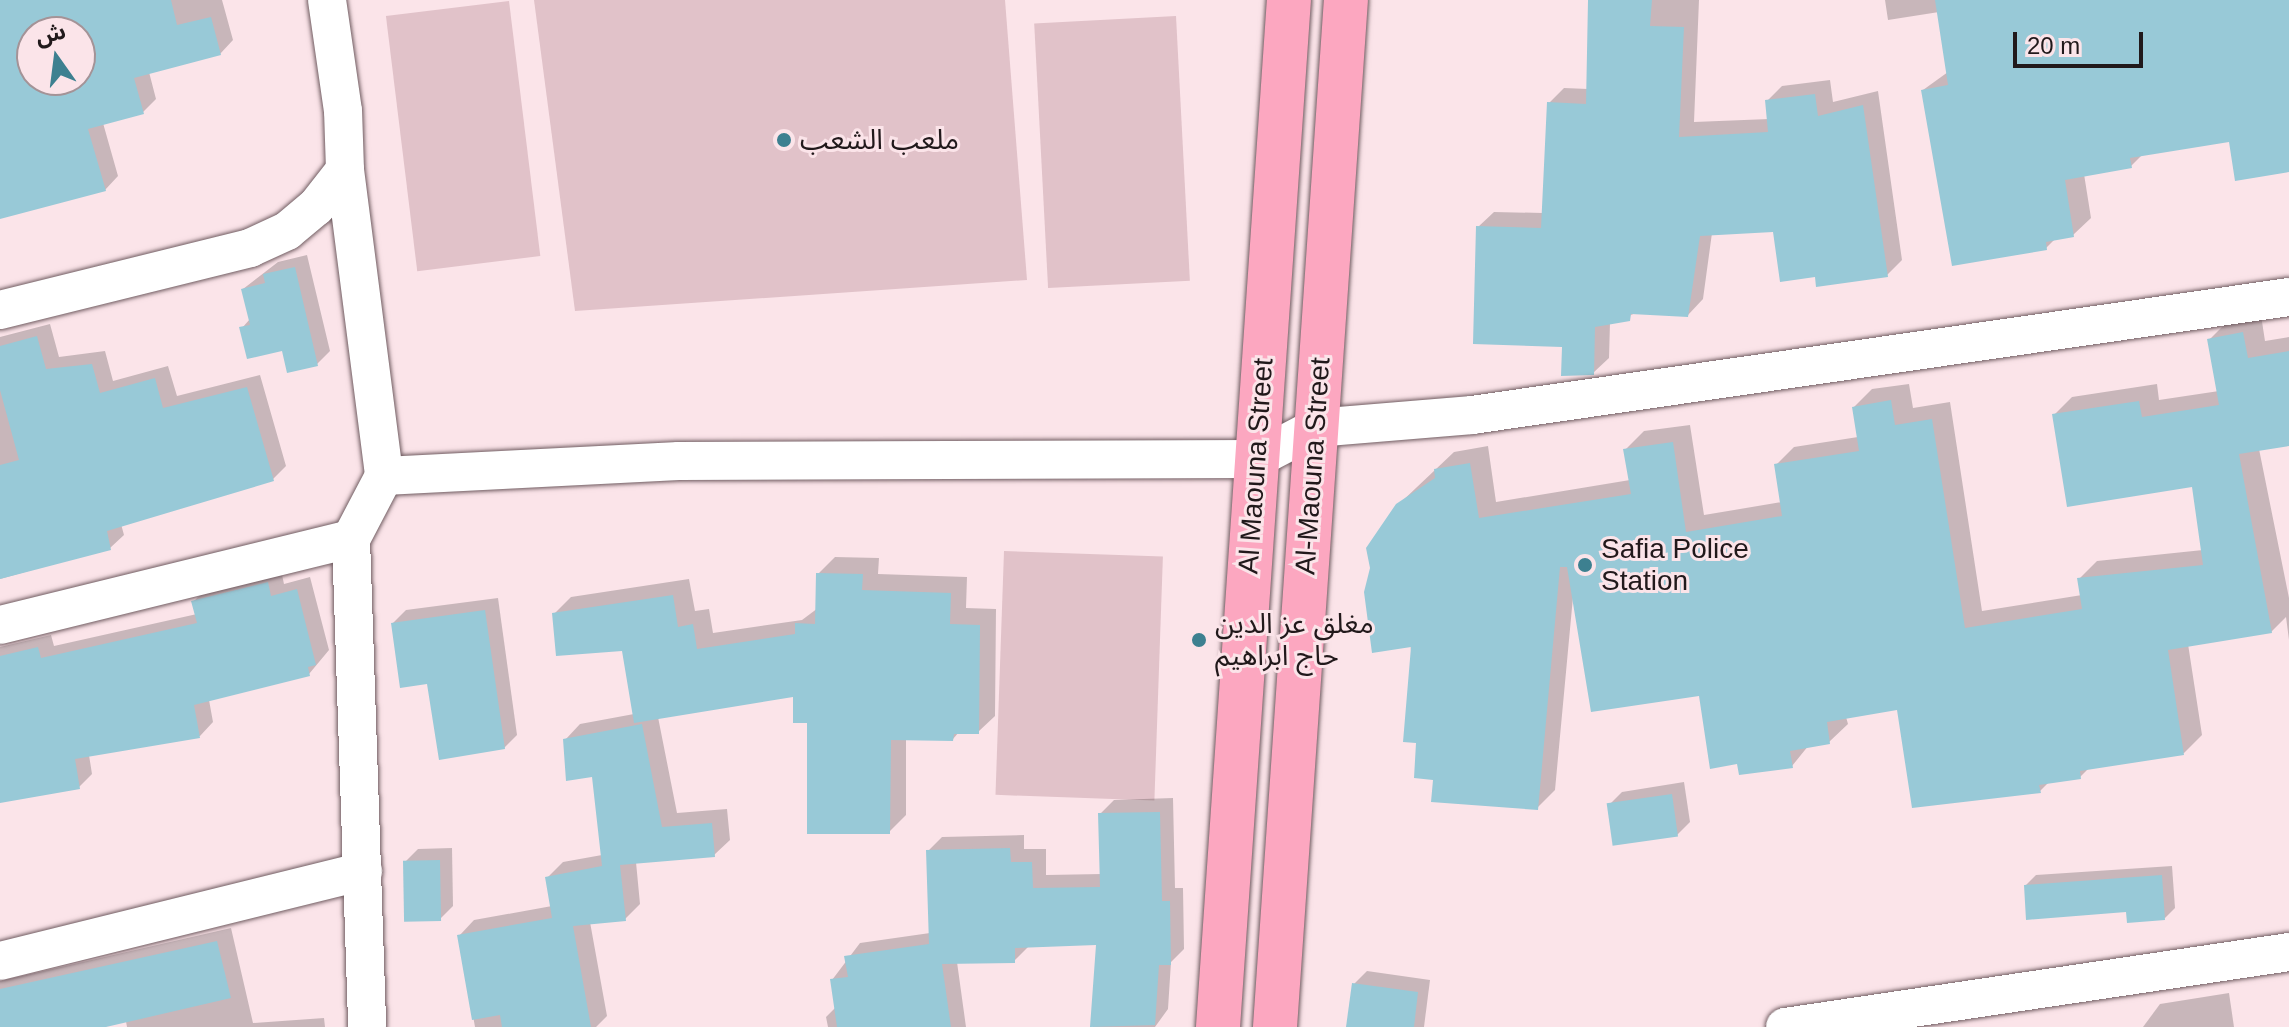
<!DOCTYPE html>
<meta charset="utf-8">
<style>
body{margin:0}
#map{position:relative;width:2289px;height:1027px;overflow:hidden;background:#fbe4e9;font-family:Helvetica,"Noto Sans Arabic",sans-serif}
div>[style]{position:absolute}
.green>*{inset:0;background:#e1c2c9;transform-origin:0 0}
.shadow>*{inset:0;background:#0003}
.building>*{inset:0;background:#98c9d7;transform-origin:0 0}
.roads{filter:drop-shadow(0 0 2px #705c61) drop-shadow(0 0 2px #705c61)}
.minor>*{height:38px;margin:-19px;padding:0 19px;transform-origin:19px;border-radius:19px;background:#fff}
.trunk>*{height:44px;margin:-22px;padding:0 22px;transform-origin:22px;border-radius:22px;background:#fca7c0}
.dots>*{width:22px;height:22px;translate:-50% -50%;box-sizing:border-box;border:4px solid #fbe4e9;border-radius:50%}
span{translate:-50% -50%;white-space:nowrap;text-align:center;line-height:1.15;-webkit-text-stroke:6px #fbe4e9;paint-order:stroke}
.poi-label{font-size:28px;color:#21191b}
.left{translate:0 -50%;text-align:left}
.street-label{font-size:28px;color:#21191b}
.north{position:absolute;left:16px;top:16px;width:80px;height:80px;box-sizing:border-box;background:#fbe4e9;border:2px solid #a49397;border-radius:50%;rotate:346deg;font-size:22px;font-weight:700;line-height:32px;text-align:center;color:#21191b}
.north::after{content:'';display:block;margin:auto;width:28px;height:36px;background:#3d8090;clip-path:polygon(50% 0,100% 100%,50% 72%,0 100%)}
.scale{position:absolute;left:2013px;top:32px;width:130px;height:36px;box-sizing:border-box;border:4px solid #21191b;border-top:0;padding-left:10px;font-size:24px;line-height:28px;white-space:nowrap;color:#21191b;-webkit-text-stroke:6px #fbe4e9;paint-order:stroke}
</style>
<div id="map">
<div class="green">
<i style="clip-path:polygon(534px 0,1005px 0,1027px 280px,575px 311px)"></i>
<i style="left:509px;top:1px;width:257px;height:124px;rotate:83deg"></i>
<i style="left:1176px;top:16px;width:265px;height:142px;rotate:87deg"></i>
<i style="left:1004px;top:551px;width:159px;height:244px;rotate:2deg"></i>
</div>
<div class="shadow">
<i style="clip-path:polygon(evenodd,0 0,222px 0,233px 40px,220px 54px,149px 72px,156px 99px,143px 112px,103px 123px,118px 176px,105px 190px,0 217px,0 0,32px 32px,80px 32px,80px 80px,32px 80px,32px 32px)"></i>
<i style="clip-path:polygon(1590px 0,1699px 0,1694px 122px,1769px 119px,1767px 101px,1782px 86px,1830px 80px,1833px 102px,1878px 91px,1902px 260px,1887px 275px,1817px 274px,1775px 230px,1712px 233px,1703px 299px,1688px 315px,1636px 313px,1610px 323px,1609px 358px,1593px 373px,1564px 345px,1478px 227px,1494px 212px,1543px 213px,1549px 103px,1564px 88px,1588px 89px)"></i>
<i style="clip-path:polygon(1885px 0,2289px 0,2289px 170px,2230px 140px,2143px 154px,2131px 166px,2084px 174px,2091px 218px,2073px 235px,2056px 238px,2046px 248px,1923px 90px,1948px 72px,1939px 12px,1888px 20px)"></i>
<i style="clip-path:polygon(307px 255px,330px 351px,317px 364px,242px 328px,250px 319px,243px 289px,278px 262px)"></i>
<i style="clip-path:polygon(2261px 315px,2265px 341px,2289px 337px,2289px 444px,2259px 449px,2289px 598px,2289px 640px,2286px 617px,2271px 632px,2188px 644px,2202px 735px,2184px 753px,2089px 768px,2080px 777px,2049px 782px,2040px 791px,1898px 708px,1846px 717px,1848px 724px,1829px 742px,1809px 745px,1792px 766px,1739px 762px,1701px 694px,1573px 597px,1555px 790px,1537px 808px,1435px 778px,1419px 741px,1398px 505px,1454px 452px,1488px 446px,1496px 502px,1630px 480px,1626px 449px,1644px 431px,1690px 425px,1704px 515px,1782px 502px,1776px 465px,1794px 447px,1858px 437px,1854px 407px,1872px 389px,1909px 384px,1913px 408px,1950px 402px,1982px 611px,2082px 595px,2079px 579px,2097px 561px,2203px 550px,2193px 485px,2054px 415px,2072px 397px,2157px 384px,2159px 400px,2219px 391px,2209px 340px,2227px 322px)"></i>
<i style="clip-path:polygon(50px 324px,59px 357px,105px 351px,113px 381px,168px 366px,177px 396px,260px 375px,286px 466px,273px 479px,121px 524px,124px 535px,110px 548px,0 579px,0 337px)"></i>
<i style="clip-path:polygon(835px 557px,879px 558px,878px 574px,967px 577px,966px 608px,996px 609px,995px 716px,978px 732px,959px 732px,953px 739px,906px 738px,906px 815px,889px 832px,795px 695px,658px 717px,677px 813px,727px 809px,730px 840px,714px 855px,636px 862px,640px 904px,625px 919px,590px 922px,607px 1016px,596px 1027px,475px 1027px,459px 936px,474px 920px,552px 906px,547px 878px,563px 862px,602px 855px,593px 774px,565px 740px,580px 724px,634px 714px,624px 649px,554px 614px,571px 597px,689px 579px,695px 611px,709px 609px,713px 633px,802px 620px,818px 608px,818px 574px)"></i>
<i style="clip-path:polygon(281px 570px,284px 584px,310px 577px,329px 650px,309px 674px,209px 700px,213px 722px,200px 736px,89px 755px,92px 774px,79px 787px,0 801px,0 647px,51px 635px,54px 646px,197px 614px,194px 601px,207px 588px)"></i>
<i style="clip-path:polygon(498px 598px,517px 735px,504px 748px,429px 682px,393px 623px,406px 610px)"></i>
<i style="clip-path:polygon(1684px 782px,1690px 822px,1677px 835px,1609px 805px,1622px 792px)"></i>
<i style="clip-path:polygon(1173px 798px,1175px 888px,1183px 888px,1184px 949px,1171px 962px,1168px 1009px,1155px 1027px,1093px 1027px,1098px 943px,1028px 947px,1014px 961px,957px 962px,966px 1027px,828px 1027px,826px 1017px,836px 1007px,832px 980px,860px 943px,930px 933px,928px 851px,942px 837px,1024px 835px,1024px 849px,1046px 849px,1046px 875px,1102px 874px,1100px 814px,1114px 800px)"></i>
<i style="clip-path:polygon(452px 848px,453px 906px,440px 919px,405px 862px,418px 849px)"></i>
<i style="clip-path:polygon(2172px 866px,2175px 908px,2165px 918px,2026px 885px,2036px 875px)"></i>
<i style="clip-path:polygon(231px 928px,253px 1023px,324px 1018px,325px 1027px,127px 1027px,125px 1016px,82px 1027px,0 1027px,0 981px)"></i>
<i style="clip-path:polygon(1367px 971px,1430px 980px,1424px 1027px,1348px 1027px,1354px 984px)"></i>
<i style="clip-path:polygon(2229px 993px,2234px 1027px,2143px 1027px,2160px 1004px)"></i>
</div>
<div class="building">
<i style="clip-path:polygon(evenodd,0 0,171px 0,177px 25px,211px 17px,221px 55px,134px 78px,144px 114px,88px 129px,106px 191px,0 219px,0 0,32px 32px,80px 32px,80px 80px,32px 80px,32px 32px)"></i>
<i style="clip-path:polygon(1588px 0,1652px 0,1650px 26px,1684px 27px,1679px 137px,1768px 132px,1765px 100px,1815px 94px,1818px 116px,1863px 105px,1888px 277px,1816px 287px,1815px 277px,1780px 282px,1773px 232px,1700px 236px,1688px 317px,1631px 314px,1630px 321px,1595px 327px,1594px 375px,1561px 376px,1562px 347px,1473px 344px,1476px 226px,1541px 228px,1547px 102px,1586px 104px)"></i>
<i style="clip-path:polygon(1935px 0,2289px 0,2289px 172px,2235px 181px,2229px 142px,2130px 158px,2132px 168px,2065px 180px,2074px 237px,2046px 242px,2047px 250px,1952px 266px,1921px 90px,1948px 85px)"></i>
<i style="clip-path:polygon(295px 267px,318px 366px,287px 373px,282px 351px,247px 359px,239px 327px,250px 325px,241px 289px,265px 283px,263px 274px)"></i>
<i style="clip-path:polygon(2243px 332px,2248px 358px,2289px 351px,2289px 446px,2239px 454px,2272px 633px,2168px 650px,2184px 755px,2080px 771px,2081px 779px,2039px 785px,2041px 793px,1912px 808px,1897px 710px,1827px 722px,1830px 744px,1790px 751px,1793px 768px,1739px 775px,1737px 764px,1710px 769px,1699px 696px,1591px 712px,1567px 567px,1560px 567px,1538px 810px,1431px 802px,1433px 780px,1414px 778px,1416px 743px,1403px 742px,1411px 647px,1372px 653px,1364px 592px,1370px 568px,1366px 548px,1396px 504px,1435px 478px,1434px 469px,1470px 463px,1479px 518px,1631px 494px,1623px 449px,1673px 442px,1686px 532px,1782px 516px,1774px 464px,1859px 451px,1852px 407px,1891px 400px,1895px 425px,1932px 419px,1965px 628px,2082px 609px,2077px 578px,2203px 565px,2192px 487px,2067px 507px,2052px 414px,2139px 401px,2142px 417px,2219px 405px,2207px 339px)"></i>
<i style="clip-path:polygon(37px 336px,46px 369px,92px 364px,100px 393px,155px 378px,163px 408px,247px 387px,274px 481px,107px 531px,111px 550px,0 579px,0 465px,19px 460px,0 390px,0 346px)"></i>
<i style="clip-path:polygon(816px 573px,863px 574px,862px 590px,951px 593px,950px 624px,980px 625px,979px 734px,954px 734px,953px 741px,891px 740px,890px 834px,807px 834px,807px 723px,793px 723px,793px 697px,634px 723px,622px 651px,556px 656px,552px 613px,673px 595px,678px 627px,693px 624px,697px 649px,795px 634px,795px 623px,815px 624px)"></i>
<i style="clip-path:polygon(268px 582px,271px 596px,297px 589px,316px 665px,308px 667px,310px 676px,194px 705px,200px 738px,75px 759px,80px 789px,0 803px,0 656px,38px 647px,41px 658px,197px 623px,191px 601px)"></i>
<i style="clip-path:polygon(485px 610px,505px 749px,439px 760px,427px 684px,400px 688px,391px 623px)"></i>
<i style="clip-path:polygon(642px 724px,662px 827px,712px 823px,715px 857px,620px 865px,626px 921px,573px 926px,591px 1027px,502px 1027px,500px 1015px,472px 1020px,457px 935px,552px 918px,545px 877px,602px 866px,592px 777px,566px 781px,563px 739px)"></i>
<i style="left:1672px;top:794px;width:43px;height:66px;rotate:82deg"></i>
<i style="clip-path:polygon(1160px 812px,1162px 901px,1170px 901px,1171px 965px,1159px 965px,1155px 1025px,1090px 1027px,1096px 945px,1015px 948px,1015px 963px,942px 964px,951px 1027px,837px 1027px,830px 979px,848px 977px,844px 956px,929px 944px,926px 850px,1010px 848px,1011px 862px,1032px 862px,1033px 888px,1100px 887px,1098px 813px)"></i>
<i style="left:440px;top:860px;width:61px;height:37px;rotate:89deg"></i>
<i style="clip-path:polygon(2162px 875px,2165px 920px,2127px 923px,2126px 912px,2026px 920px,2024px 885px)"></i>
<i style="clip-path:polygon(217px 941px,231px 998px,106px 1027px,0 1027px,0 989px)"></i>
<i style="clip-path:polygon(1352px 983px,1418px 992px,1414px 1027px,1346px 1027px)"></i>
</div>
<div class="roads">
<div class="minor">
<i style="left:345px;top:170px;width:308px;rotate:82.7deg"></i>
<i style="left:384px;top:476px;width:71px;rotate:117.6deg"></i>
<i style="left:351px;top:539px;width:488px;rotate:88.1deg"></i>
<i style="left:0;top:310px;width:258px;rotate:-13.9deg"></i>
<i style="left:250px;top:248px;width:41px;rotate:-24.7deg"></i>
<i style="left:287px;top:231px;width:38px;rotate:-40deg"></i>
<i style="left:316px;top:207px;width:47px;rotate:-51.9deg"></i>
<i style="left:345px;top:170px;width:59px;rotate:-91.9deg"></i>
<i style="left:343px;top:111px;width:112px;rotate:-98.2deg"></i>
<i style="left:384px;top:476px;width:295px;rotate:-2.9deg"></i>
<i style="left:679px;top:461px;width:577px;rotate:-0.2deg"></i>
<i style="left:1256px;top:459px;width:67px;rotate:-27.7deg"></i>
<i style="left:1315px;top:428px;width:158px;rotate:-4.7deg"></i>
<i style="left:1472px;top:415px;width:825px;rotate:-8.22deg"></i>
<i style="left:0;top:625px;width:361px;rotate:-13.8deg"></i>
<i style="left:0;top:961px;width:374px;rotate:-13.9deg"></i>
<i style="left:1785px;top:1027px;width:510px;rotate:-8.46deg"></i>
</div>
<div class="trunk">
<i style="left:1218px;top:1027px;width:1029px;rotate:-86.05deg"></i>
<i style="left:1275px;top:1027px;width:1029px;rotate:-86.05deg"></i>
</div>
</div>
<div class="dots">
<i style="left:784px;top:140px;background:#3d8090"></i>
<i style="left:1585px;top:565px;background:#3d8090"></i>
<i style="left:1199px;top:640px;background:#3d8090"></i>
</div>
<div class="poi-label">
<span class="left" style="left:800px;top:140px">ملعب الشعب</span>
<span class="left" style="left:1601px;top:565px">Safia Police<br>Station</span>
<span class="left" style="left:1215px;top:640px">مغلق عز الدين<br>حاج ابراهيم</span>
</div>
<div class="street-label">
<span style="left:1256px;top:466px;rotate:-86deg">Al Maouna Street</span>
<span style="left:1313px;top:466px;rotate:-86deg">Al-Maouna Street</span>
</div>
<div class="north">ش</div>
<div class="scale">20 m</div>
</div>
